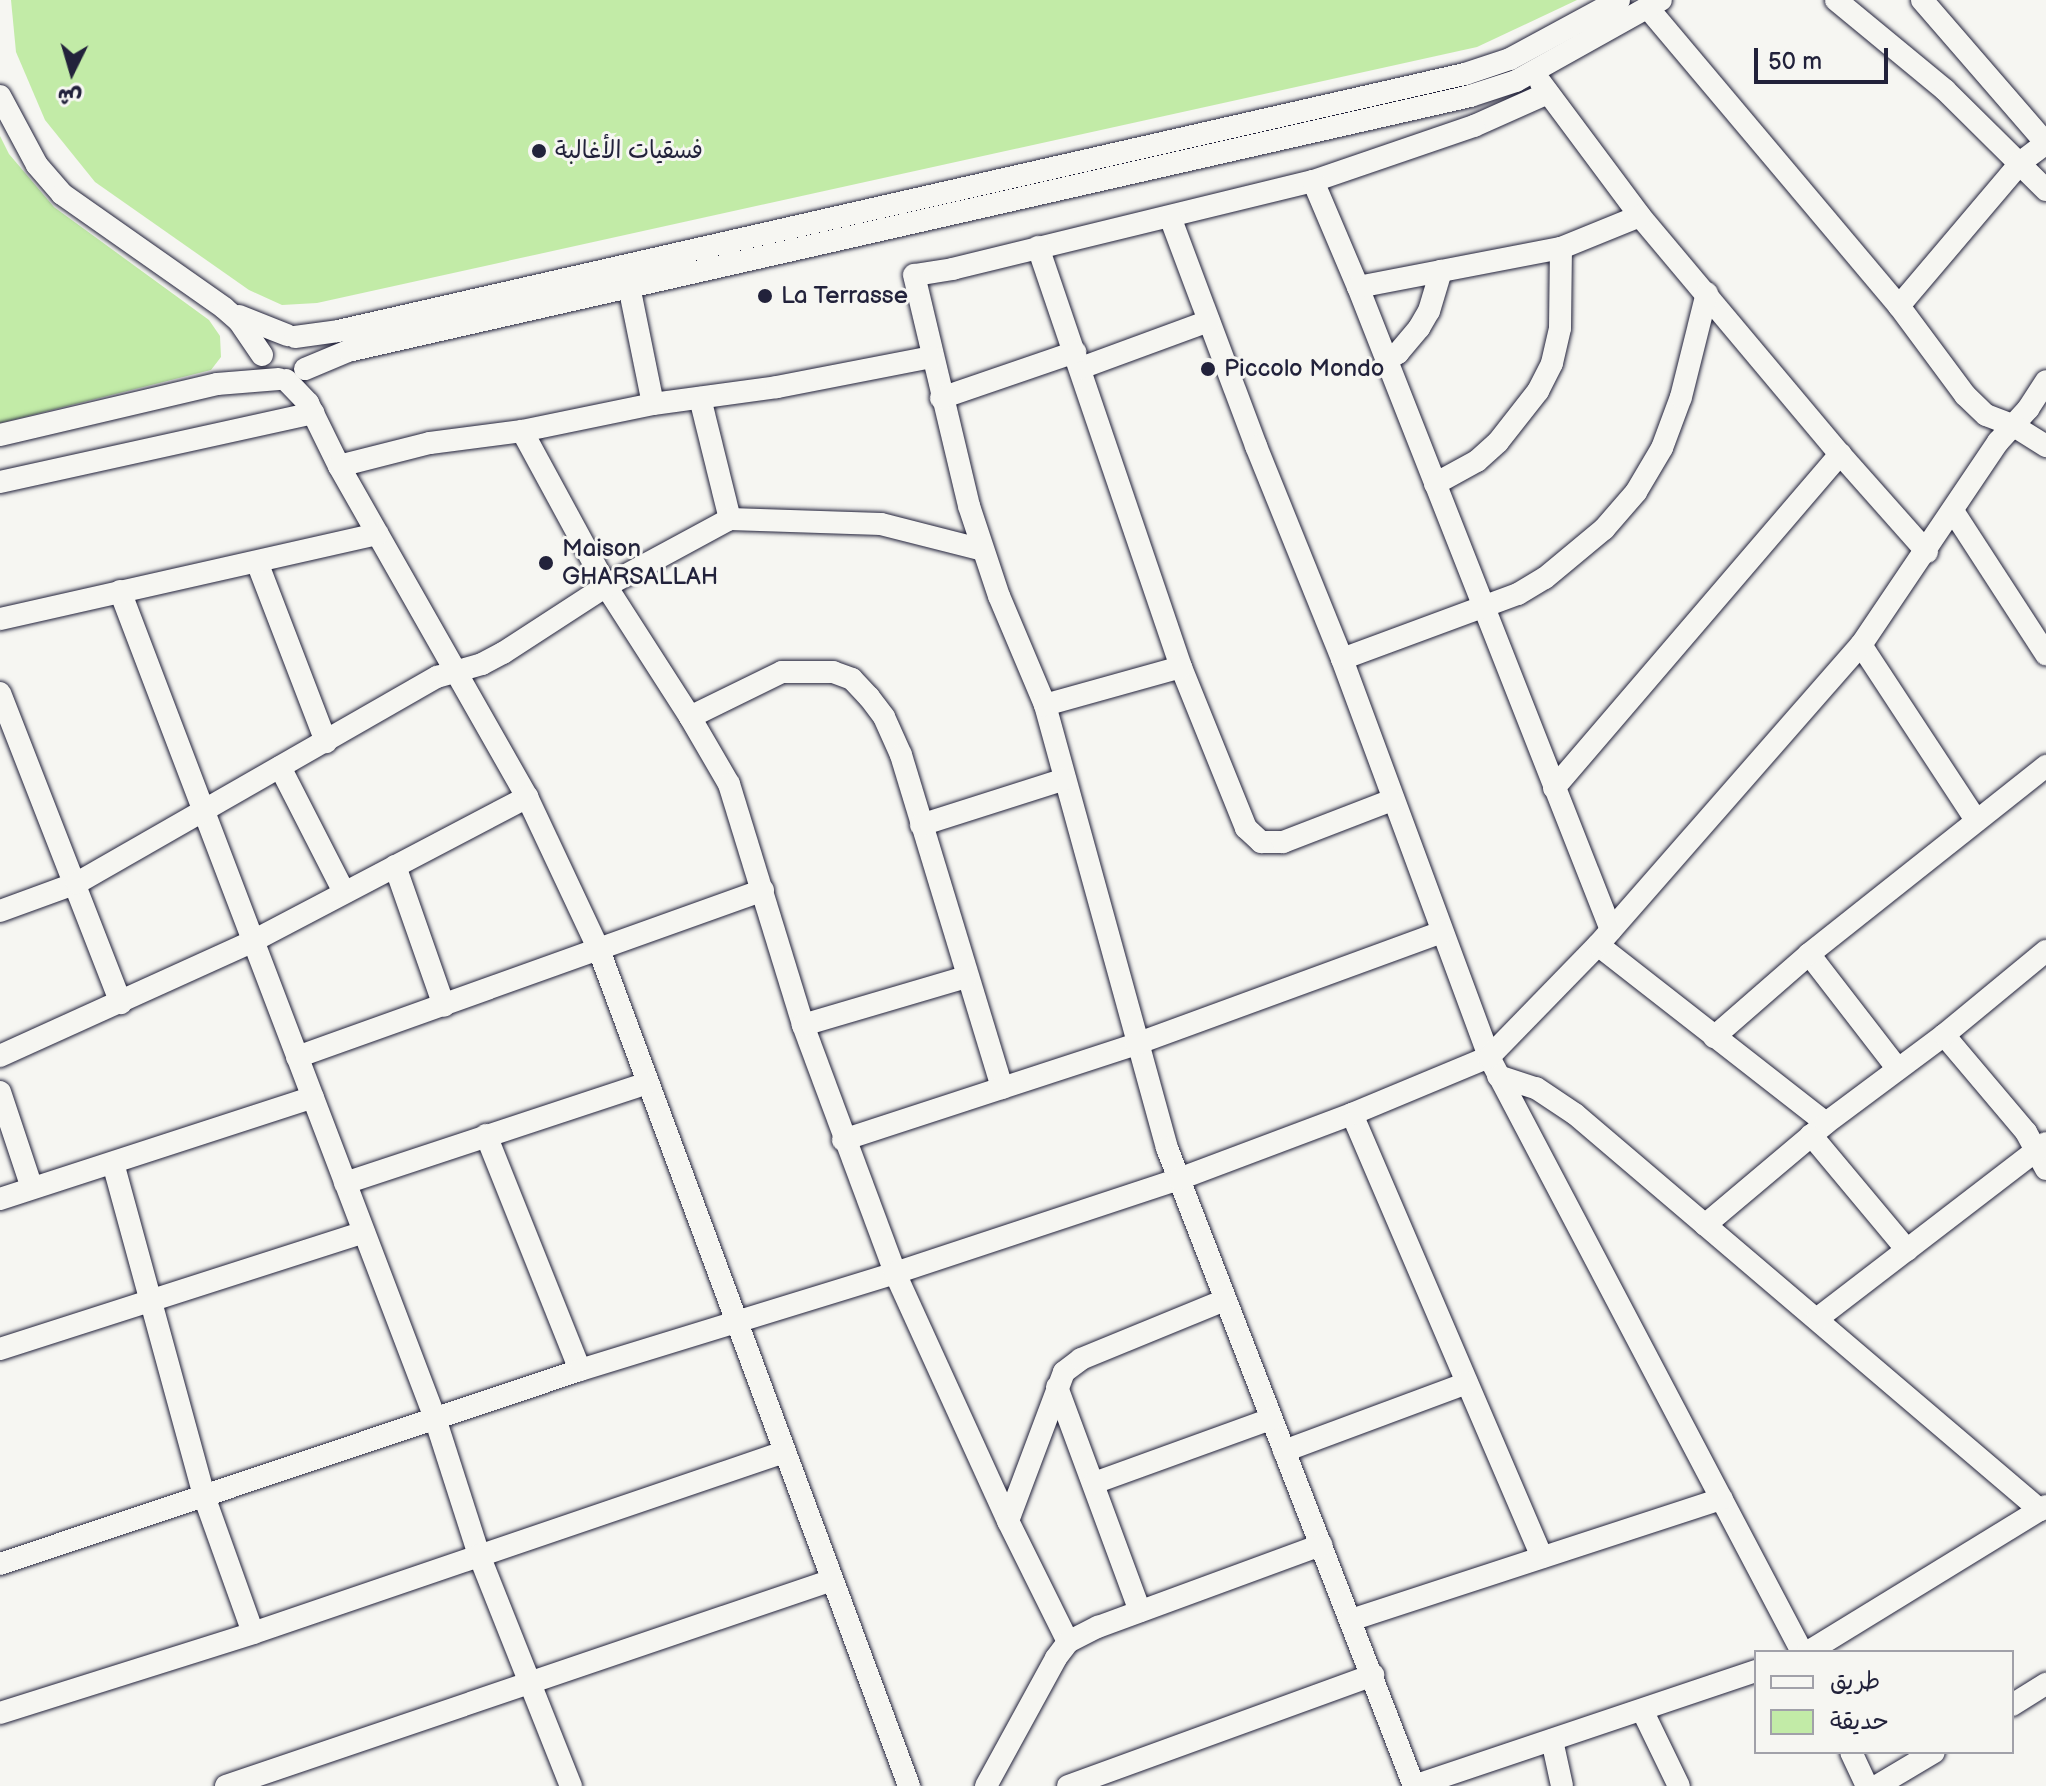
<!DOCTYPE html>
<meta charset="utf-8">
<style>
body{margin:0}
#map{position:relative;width:2046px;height:1786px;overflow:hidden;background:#f6f6f2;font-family:"Balsamiq Sans","Playpen Sans Arabic",sans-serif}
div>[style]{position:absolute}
.green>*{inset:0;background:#c2eba7}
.roads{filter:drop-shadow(0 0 2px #22223b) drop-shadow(0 0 2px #22223b)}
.minor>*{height:22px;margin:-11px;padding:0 11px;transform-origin:11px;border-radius:11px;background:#f6f6f2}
.dots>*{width:22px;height:22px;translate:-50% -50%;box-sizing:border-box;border:4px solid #f6f6f2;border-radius:50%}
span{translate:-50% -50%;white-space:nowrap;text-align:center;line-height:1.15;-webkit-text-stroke:6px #f6f6f2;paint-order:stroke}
.poi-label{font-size:24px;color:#22223b}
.left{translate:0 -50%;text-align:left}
.legend{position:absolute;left:1754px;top:1650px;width:260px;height:104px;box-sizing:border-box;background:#f6f6f2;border:2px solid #a1a1a9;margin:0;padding:10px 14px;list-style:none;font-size:24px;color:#22223b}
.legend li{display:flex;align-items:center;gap:16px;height:40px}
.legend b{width:40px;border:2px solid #a1a1a9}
.north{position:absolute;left:32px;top:32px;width:80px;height:80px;-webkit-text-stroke:6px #f6f6f2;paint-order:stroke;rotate:185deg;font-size:22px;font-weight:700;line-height:32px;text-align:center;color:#22223b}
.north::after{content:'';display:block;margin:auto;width:28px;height:36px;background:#22223b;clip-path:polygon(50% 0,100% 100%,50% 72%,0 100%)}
.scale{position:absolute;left:1754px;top:48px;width:134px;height:36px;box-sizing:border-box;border:4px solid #22223b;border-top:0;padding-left:10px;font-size:24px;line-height:28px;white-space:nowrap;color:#22223b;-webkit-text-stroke:6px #f6f6f2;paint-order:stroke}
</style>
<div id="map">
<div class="green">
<i style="clip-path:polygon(11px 0,1577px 0,1477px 47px,317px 303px,282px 305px,249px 290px,95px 182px,45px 120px,16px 52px)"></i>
<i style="clip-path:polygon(0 136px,9px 154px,54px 207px,209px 320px,220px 336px,221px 357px,211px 370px,0 423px)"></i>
</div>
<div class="roads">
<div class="minor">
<i style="left:1836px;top:0;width:141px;rotate:39.5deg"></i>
<i style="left:1945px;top:90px;width:142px;rotate:44.7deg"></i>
<i style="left:1922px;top:0;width:189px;rotate:49.1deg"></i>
<i style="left:1648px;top:8px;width:390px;rotate:49.9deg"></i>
<i style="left:1899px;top:306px;width:111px;rotate:53.4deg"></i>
<i style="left:1965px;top:395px;width:29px;rotate:44deg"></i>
<i style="left:1986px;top:415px;width:30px;rotate:21deg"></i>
<i style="left:2014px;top:426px;width:38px;rotate:32deg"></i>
<i style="left:1541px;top:83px;width:166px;rotate:53.3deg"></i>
<i style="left:1640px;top:216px;width:311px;rotate:50deg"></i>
<i style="left:1840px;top:454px;width:131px;rotate:48.4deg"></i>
<i style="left:1548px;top:93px;width:81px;rotate:156deg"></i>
<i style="left:1474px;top:126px;width:170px;rotate:161.1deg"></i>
<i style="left:1313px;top:181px;width:371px;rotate:166.3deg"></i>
<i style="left:953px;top:269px;width:39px;rotate:171deg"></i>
<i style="left:914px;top:275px;width:237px;rotate:76.6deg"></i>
<i style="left:969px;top:506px;width:95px;rotate:71.6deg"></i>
<i style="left:999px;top:596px;width:118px;rotate:67.1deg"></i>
<i style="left:1045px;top:705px;width:459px;rotate:74.6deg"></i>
<i style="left:1167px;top:1148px;width:684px;rotate:68.84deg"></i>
<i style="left:1414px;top:1786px;width:361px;rotate:-18.6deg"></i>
<i style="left:0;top:96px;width:78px;rotate:61.8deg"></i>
<i style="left:37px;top:165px;width:38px;rotate:49deg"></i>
<i style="left:62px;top:194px;width:198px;rotate:35.1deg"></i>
<i style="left:224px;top:308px;width:20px;rotate:41deg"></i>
<i style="left:239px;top:321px;width:41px;rotate:55.9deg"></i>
<i style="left:1313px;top:181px;width:115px;rotate:67deg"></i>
<i style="left:1358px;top:287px;width:691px;rotate:68.52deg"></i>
<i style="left:1170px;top:217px;width:245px;rotate:69.4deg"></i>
<i style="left:1256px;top:446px;width:230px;rotate:68deg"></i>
<i style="left:1342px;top:659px;width:424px;rotate:69.7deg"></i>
<i style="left:1489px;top:1057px;width:672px;rotate:62.25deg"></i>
<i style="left:1038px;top:247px;width:444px;rotate:71.2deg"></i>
<i style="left:1181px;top:667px;width:174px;rotate:68deg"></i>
<i style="left:1246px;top:828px;width:21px;rotate:43deg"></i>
<i style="left:1261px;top:842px;width:22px"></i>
<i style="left:1283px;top:842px;width:117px;rotate:-21.1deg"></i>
<i style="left:629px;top:286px;width:120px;rotate:78.5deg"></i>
<i style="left:1358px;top:287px;width:207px;rotate:-10.9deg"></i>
<i style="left:1561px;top:248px;width:85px;rotate:-22.1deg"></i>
<i style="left:1899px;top:306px;width:189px;rotate:-49.7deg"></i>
<i style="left:2021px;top:162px;width:31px;rotate:-37deg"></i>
<i style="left:239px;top:316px;width:52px;rotate:21.6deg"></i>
<i style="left:295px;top:337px;width:43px;rotate:-7.9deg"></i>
<i style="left:338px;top:331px;width:1156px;rotate:-12.85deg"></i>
<i style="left:1465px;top:74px;width:47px;rotate:-18.4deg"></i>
<i style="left:1510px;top:59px;width:124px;rotate:-28.4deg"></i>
<i style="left:1386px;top:360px;width:14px;rotate:-30deg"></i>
<i style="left:1398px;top:353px;width:33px;rotate:-50deg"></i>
<i style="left:1419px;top:328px;width:20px;rotate:-60deg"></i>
<i style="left:1429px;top:311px;width:42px;rotate:-73.3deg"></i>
<i style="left:1081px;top:368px;width:136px;rotate:-20.2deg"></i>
<i style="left:305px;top:369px;width:47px;rotate:-22.7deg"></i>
<i style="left:348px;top:351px;width:1151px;rotate:-12.8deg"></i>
<i style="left:1470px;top:96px;width:48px;rotate:-18.1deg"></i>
<i style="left:1516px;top:81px;width:166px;rotate:-29.2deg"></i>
<i style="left:286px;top:380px;width:32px;rotate:46deg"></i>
<i style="left:308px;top:403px;width:70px;rotate:63.8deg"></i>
<i style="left:339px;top:466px;width:381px;rotate:60.4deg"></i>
<i style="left:527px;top:797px;width:169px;rotate:64.8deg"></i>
<i style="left:599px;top:950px;width:892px;rotate:69.65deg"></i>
<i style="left:700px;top:398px;width:125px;rotate:76.1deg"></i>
<i style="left:941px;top:398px;width:142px;rotate:-18.9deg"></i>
<i style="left:522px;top:431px;width:176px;rotate:61.5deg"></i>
<i style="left:606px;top:586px;width:156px;rotate:57.3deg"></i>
<i style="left:690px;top:717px;width:78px;rotate:59.8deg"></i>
<i style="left:729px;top:784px;width:252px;rotate:72.9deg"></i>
<i style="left:803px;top:1025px;width:265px;rotate:69.6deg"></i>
<i style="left:895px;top:1273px;width:273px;rotate:65.5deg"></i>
<i style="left:1008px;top:1521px;width:135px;rotate:63.6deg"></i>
<i style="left:0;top:435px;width:223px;rotate:-13.2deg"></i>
<i style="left:217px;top:384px;width:62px;rotate:-4.6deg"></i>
<i style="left:339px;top:466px;width:94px;rotate:-14.2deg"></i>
<i style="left:430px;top:443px;width:93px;rotate:-7.4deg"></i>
<i style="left:522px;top:431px;width:134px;rotate:-11.6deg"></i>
<i style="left:653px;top:404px;width:125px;rotate:-7.8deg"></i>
<i style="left:777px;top:387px;width:157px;rotate:-11deg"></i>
<i style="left:0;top:482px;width:321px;rotate:-12.4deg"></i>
<i style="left:1435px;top:484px;width:48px;rotate:-28.7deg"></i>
<i style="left:1477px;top:461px;width:28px;rotate:-42deg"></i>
<i style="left:1498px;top:442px;width:65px;rotate:-51.9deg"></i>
<i style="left:1538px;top:391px;width:31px;rotate:-63deg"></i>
<i style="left:1552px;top:363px;width:36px;rotate:-77deg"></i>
<i style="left:1560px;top:328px;width:80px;rotate:-89.3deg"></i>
<i style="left:1953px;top:511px;width:171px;rotate:57deg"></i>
<i style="left:257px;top:562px;width:193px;rotate:69deg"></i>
<i style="left:120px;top:591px;width:885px;rotate:69.15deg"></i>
<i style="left:435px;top:1418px;width:144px;rotate:72.2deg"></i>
<i style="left:479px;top:1555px;width:249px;rotate:68.3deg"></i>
<i style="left:0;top:619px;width:387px;rotate:-12.7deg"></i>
<i style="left:1861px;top:645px;width:209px;rotate:56.7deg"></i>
<i style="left:1342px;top:659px;width:188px;rotate:-20.3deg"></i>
<i style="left:1518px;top:594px;width:31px;rotate:-31deg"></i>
<i style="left:1545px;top:578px;width:77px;rotate:-39.7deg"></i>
<i style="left:1604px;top:529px;width:49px;rotate:-49.1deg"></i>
<i style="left:1636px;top:492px;width:51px;rotate:-59.4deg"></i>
<i style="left:1662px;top:448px;width:54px;rotate:-69.6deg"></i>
<i style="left:1681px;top:397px;width:107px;rotate:-76deg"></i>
<i style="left:0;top:693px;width:333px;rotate:68.7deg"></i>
<i style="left:1045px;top:705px;width:141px;rotate:-15.6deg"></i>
<i style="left:690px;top:717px;width:102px;rotate:-26.1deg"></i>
<i style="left:782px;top:672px;width:51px"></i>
<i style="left:833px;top:672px;width:20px;rotate:20deg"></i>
<i style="left:852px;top:679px;width:25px;rotate:47deg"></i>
<i style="left:869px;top:697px;width:25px;rotate:53deg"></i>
<i style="left:884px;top:717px;width:42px;rotate:65.9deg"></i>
<i style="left:901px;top:755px;width:348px;rotate:73.1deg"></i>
<i style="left:280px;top:767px;width:140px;rotate:62.9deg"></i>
<i style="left:1554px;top:788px;width:440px;rotate:-49.4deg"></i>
<i style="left:921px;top:825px;width:151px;rotate:-17.7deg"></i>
<i style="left:395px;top:866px;width:148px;rotate:70.7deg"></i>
<i style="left:0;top:911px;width:82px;rotate:-20deg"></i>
<i style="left:77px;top:883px;width:415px;rotate:-29.8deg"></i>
<i style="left:437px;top:677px;width:47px;rotate:-16.1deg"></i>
<i style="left:482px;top:664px;width:24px;rotate:-28deg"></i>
<i style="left:503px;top:653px;width:123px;rotate:-33deg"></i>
<i style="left:606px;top:586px;width:141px;rotate:-28.4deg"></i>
<i style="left:730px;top:519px;width:151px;rotate:1.9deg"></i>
<i style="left:881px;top:524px;width:105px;rotate:14.3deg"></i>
<i style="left:1598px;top:945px;width:289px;rotate:38deg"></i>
<i style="left:1809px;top:954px;width:144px;rotate:52.3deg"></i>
<i style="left:803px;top:1025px;width:170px;rotate:-16.4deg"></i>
<i style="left:1944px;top:1035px;width:127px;rotate:49.8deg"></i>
<i style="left:2026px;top:1132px;width:42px;rotate:61.6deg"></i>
<i style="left:1714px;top:1037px;width:126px;rotate:-41.1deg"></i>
<i style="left:1809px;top:954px;width:303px;rotate:-38.4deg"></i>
<i style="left:0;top:1056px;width:278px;rotate:-24.4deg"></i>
<i style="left:253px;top:941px;width:310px;rotate:-27.7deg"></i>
<i style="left:297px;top:1057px;width:495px;rotate:-19.7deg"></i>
<i style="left:1498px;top:1076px;width:40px;rotate:18deg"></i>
<i style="left:1536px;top:1088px;width:47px;rotate:33.7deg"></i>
<i style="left:1575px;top:1114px;width:611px;rotate:40.42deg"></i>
<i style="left:0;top:1092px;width:101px;rotate:71.6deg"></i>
<i style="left:1352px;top:1114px;width:482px;rotate:66.8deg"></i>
<i style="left:486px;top:1135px;width:253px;rotate:68.2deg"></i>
<i style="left:1811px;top:1135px;width:150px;rotate:50.1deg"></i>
<i style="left:843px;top:1140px;width:308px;rotate:-18.1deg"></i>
<i style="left:1136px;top:1044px;width:326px;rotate:-20.1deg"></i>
<i style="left:113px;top:1163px;width:345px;rotate:74.7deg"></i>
<i style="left:204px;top:1496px;width:145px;rotate:70.3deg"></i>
<i style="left:345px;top:1183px;width:318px;rotate:-18.3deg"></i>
<i style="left:0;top:1199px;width:329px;rotate:-18deg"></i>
<i style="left:1705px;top:1225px;width:158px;rotate:-40.1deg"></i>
<i style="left:1826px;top:1123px;width:147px;rotate:-36.7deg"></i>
<i style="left:1944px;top:1035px;width:132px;rotate:-39.5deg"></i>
<i style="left:1818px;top:1318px;width:287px;rotate:-37.5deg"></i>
<i style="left:0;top:1349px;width:382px;rotate:-17.8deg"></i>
<i style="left:1057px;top:1387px;width:239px;rotate:69.7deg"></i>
<i style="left:1284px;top:1451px;width:195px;rotate:-20.4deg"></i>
<i style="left:1094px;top:1483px;width:188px;rotate:-19.9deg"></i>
<i style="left:1008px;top:1521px;width:159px;rotate:-69.4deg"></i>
<i style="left:1064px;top:1372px;width:21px;rotate:-37deg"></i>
<i style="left:1081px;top:1359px;width:156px;rotate:-22.3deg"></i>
<i style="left:0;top:1564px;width:612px;rotate:-18.49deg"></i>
<i style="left:580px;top:1370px;width:330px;rotate:-17.1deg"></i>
<i style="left:895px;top:1273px;width:299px;rotate:-18.3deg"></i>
<i style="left:1179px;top:1179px;width:185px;rotate:-20.6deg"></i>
<i style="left:1352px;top:1114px;width:148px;rotate:-22.6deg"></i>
<i style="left:1489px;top:1057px;width:156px;rotate:-45.8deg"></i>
<i style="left:1598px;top:945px;width:399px;rotate:-48.8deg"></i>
<i style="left:1861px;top:645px;width:245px;rotate:-56deg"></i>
<i style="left:1998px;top:442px;width:45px;rotate:-47.7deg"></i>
<i style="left:2028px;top:409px;width:33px;rotate:-57deg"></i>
<i style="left:1351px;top:1620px;width:390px;rotate:-18.1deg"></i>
<i style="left:1808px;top:1652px;width:279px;rotate:-31.5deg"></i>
<i style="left:2012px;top:1705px;width:40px;rotate:-32deg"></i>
<i style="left:1643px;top:1712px;width:82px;rotate:64.1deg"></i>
<i style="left:0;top:1713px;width:265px;rotate:-17.5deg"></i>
<i style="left:253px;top:1633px;width:561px;rotate:-18.82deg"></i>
<i style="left:1552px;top:1740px;width:47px;rotate:77.7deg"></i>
<i style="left:1851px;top:1752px;width:38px;rotate:65deg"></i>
<i style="left:226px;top:1786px;width:640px;rotate:-18.77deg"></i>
<i style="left:986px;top:1786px;width:146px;rotate:-61.3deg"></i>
<i style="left:1056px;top:1658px;width:20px;rotate:-53deg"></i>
<i style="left:1068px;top:1642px;width:34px;rotate:-27deg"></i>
<i style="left:1098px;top:1627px;width:238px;rotate:-20.2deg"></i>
<i style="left:1068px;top:1786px;width:325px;rotate:-20deg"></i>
<i style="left:1877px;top:1786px;width:66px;rotate:-30.8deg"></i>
</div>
</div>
<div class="dots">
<i style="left:539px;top:151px;background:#22223b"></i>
<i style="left:765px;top:296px;background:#22223b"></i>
<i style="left:1208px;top:369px;background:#22223b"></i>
<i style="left:546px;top:563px;background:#22223b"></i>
</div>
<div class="poi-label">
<span class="left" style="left:555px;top:151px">فسقيات الأغالبة</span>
<span class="left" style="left:781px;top:296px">La Terrasse</span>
<span class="left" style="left:1224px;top:369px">Piccolo Mondo</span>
<span class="left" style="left:562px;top:563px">Maison<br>GHARSALLAH</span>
</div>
<ul class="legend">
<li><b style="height:10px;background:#f6f6f2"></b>طريق</li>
<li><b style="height:22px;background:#c2eba7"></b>حديقة</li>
</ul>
<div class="north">ش</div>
<div class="scale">50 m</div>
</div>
